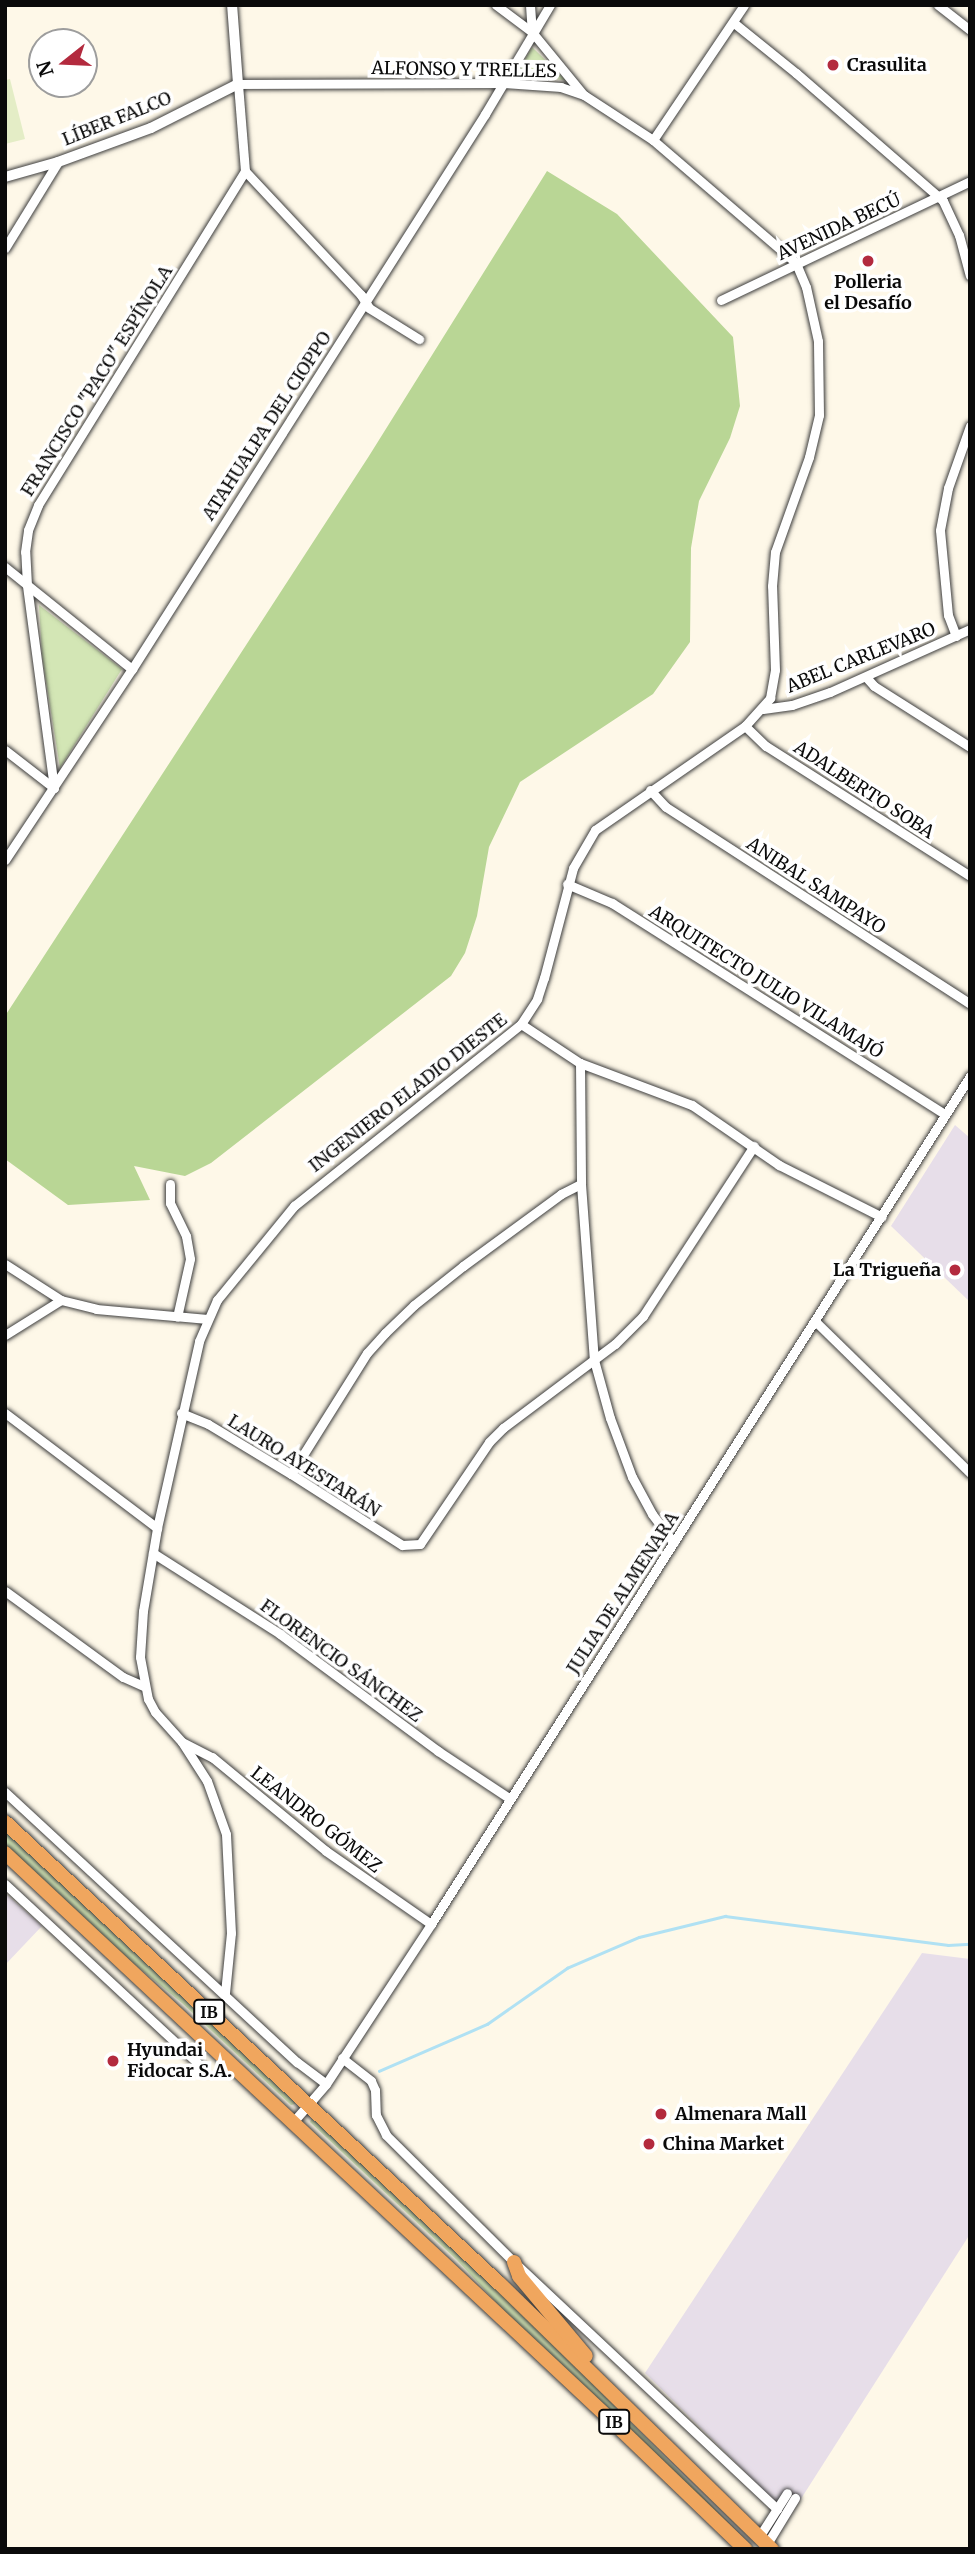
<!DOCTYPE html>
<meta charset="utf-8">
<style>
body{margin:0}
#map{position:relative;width:975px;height:2554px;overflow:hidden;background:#fef8e8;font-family:Merriweather,serif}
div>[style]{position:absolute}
.industrial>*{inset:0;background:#e7dee9}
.green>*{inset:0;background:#d3e6b5}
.forest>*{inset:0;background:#b9d695}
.pitch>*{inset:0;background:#e4edc6}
.stream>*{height:2.5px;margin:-1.25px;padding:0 1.25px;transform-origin:1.25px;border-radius:1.25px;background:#b0e1f3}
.roads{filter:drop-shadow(0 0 2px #3d3d3d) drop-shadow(0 0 2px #3d3d3d)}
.minor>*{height:9px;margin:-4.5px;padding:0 4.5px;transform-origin:4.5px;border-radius:4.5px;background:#fff}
.tertiary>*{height:10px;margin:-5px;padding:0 5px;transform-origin:5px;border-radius:5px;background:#fff}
.trunk>*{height:14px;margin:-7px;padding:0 7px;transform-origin:7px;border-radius:7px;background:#f0a65e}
.dots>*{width:19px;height:19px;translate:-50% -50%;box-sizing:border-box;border:4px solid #fff;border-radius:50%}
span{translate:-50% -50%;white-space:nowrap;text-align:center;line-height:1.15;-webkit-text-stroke:7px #fff;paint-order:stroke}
.shield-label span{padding:2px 5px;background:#fff;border:2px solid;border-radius:5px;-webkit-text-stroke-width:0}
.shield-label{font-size:16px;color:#0a0a0a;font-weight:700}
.poi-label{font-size:18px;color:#0a0a0a;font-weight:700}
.left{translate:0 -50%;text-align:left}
.right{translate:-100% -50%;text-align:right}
.street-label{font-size:18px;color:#0a0a0a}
.frame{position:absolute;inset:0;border:7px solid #0a0a0a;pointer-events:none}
.north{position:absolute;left:28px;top:28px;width:70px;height:70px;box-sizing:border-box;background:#fff;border:2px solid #9d9d9d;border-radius:50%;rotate:252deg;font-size:19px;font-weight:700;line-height:28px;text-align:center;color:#0a0a0a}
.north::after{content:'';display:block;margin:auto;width:24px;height:32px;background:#b32a3e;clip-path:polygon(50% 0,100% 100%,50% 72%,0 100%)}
</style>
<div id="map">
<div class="industrial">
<i style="clip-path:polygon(955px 1125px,970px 1138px,970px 1302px,891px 1226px)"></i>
<i style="clip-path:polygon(5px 1893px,42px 1926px,5px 1965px)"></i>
<i style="clip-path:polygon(922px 1953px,970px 1959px,970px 2234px,790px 2516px,645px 2373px)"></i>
</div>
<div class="green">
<i style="clip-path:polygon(532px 47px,566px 80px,515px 76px)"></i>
<i style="clip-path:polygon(39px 605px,122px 669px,60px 768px,42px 656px)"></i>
<i style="clip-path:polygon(5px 1829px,295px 2102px,295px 2104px,291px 2105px,182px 2003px,122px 1954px,5px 1845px)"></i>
<i style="clip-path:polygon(312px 2118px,519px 2309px,755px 2549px,506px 2313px,457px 2260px,310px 2122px)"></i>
</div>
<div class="forest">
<i style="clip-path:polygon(547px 171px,617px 214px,733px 337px,740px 406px,730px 438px,699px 501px,691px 548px,690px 642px,653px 694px,520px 782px,489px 847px,477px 916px,465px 953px,451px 976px,211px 1163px,185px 1176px,134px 1166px,150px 1200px,68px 1205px,5px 1159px,5px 1016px,369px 456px)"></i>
</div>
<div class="pitch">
<i style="clip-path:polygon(10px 79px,25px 139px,5px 144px,5px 80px)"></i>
</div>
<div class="stream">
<i style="left:379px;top:2071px;width:118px;rotate:-23.5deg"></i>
<i style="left:487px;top:2024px;width:98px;rotate:-35deg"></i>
<i style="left:567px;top:1968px;width:78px;rotate:-23.3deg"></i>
<i style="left:639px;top:1937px;width:89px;rotate:-13.7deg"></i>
<i style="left:725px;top:1916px;width:225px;rotate:7.4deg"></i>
<i style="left:948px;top:1945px;width:22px;rotate:-3deg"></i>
</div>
<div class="roads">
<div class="minor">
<i style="left:496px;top:5px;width:45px;rotate:36.9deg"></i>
<i style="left:532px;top:32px;width:79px;rotate:50.7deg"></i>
<i style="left:530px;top:5px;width:27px;rotate:86deg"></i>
<i style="left:938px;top:5px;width:41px;rotate:38deg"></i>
<i style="left:734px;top:23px;width:80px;rotate:38.9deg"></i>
<i style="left:796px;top:73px;width:195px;rotate:41deg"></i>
<i style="left:943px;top:201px;width:38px;rotate:65deg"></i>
<i style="left:959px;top:235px;width:42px;rotate:75deg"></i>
<i style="left:653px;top:140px;width:163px;rotate:-56deg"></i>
<i style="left:5px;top:248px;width:101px;rotate:-58.4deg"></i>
<i style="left:721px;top:300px;width:276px;rotate:-25.5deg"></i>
<i style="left:5px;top:567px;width:163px;rotate:38.8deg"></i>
<i style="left:956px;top:636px;width:22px;rotate:-111deg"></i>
<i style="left:948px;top:615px;width:85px;rotate:-95.4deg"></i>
<i style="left:940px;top:530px;width:43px;rotate:-79.2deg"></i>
<i style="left:948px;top:488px;width:66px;rotate:-70.5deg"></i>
<i style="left:866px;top:677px;width:12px;rotate:48deg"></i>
<i style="left:874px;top:686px;width:114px;rotate:32.4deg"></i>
<i style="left:763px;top:709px;width:29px;rotate:-8deg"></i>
<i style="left:792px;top:705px;width:40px;rotate:-18.9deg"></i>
<i style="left:830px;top:692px;width:154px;rotate:-24.2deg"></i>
<i style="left:745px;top:726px;width:29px;rotate:44deg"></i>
<i style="left:766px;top:746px;width:242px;rotate:32.5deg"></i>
<i style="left:5px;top:750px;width:62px;rotate:37.8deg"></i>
<i style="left:54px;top:788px;width:205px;rotate:-97.6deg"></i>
<i style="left:27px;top:585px;width:33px;rotate:-93deg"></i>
<i style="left:25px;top:552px;width:22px;rotate:-82deg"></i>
<i style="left:28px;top:530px;width:27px;rotate:-68deg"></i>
<i style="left:38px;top:505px;width:393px;rotate:-58.2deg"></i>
<i style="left:650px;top:790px;width:23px;rotate:47deg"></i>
<i style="left:666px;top:807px;width:362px;rotate:32.9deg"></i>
<i style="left:5px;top:860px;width:229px;rotate:-56.4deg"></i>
<i style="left:132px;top:669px;width:658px;rotate:-57.54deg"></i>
<i style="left:485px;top:114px;width:127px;rotate:-59.2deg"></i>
<i style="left:567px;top:884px;width:49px;rotate:22.9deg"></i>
<i style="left:612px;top:903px;width:394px;rotate:32.4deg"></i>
<i style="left:521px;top:1024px;width:71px;rotate:33.5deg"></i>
<i style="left:580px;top:1063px;width:120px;rotate:20.6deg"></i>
<i style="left:692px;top:1105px;width:106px;rotate:34.6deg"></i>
<i style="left:779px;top:1165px;width:115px;rotate:26.8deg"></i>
<i style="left:580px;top:1063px;width:121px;rotate:89.5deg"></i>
<i style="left:581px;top:1184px;width:176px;rotate:85.8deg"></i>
<i style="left:594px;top:1360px;width:60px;rotate:74.6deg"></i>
<i style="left:610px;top:1418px;width:63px;rotate:69.6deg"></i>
<i style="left:632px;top:1477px;width:42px;rotate:61.6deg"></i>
<i style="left:652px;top:1514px;width:36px;rotate:53deg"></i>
<i style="left:170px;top:1184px;width:19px;rotate:90deg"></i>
<i style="left:170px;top:1203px;width:37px;rotate:64deg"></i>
<i style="left:186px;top:1236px;width:23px;rotate:80deg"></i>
<i style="left:190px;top:1259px;width:59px;rotate:102.6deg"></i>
<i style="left:5px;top:1264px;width:67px;rotate:32.7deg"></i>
<i style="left:61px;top:1300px;width:36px;rotate:14deg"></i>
<i style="left:96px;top:1309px;width:112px;rotate:5.1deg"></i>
<i style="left:816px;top:1322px;width:216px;rotate:44.4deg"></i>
<i style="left:5px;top:1335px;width:66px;rotate:-32deg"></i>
<i style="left:5px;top:1413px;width:191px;rotate:37.1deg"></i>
<i style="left:181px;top:1413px;width:29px;rotate:22deg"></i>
<i style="left:208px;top:1424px;width:97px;rotate:31.1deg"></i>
<i style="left:291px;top:1474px;width:132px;rotate:32.6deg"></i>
<i style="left:402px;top:1545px;width:18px;rotate:-3deg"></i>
<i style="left:420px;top:1544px;width:123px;rotate:-55.9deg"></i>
<i style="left:489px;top:1442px;width:20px;rotate:-45deg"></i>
<i style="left:503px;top:1428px;width:140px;rotate:-36.9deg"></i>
<i style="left:615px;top:1344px;width:40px;rotate:-45deg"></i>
<i style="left:643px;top:1316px;width:203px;rotate:-56.9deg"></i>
<i style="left:291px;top:1474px;width:143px;rotate:-57.9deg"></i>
<i style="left:367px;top:1353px;width:27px;rotate:-48deg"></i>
<i style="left:385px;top:1333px;width:40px;rotate:-44deg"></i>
<i style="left:414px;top:1305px;width:63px;rotate:-38.5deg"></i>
<i style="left:463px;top:1266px;width:122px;rotate:-36.3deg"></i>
<i style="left:561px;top:1194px;width:22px;rotate:-27deg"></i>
<i style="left:153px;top:1553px;width:151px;rotate:32.5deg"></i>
<i style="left:280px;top:1634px;width:197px;rotate:36.5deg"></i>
<i style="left:438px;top:1751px;width:85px;rotate:33.5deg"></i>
<i style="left:5px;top:1591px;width:146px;rotate:36.1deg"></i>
<i style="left:123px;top:1677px;width:22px;rotate:24deg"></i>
<i style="left:182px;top:1742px;width:34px;rotate:27deg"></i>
<i style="left:212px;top:1757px;width:148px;rotate:39.5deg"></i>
<i style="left:326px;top:1851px;width:128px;rotate:34.8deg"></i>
<i style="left:5px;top:1792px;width:398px;rotate:42.8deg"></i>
<i style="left:297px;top:2062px;width:36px;rotate:37deg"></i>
<i style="left:5px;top:1884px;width:267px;rotate:42.9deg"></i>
<i style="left:225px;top:1993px;width:60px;rotate:-84.3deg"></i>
<i style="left:231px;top:1933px;width:99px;rotate:-92.9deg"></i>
<i style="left:226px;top:1834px;width:56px;rotate:-109.7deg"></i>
<i style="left:207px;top:1781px;width:46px;rotate:-122.7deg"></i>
<i style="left:182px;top:1742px;width:40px;rotate:-132deg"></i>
<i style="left:155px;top:1712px;width:15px;rotate:-118deg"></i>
<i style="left:148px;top:1699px;width:43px;rotate:-100.8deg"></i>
<i style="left:140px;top:1657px;width:46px;rotate:-86.3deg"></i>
<i style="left:143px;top:1611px;width:84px;rotate:-80.4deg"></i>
<i style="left:157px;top:1528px;width:192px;rotate:-77.3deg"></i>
<i style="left:199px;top:1341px;width:45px;rotate:-66.3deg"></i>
<i style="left:217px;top:1300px;width:122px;rotate:-50.7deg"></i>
<i style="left:294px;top:1206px;width:291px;rotate:-38.7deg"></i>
<i style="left:521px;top:1024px;width:30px;rotate:-57deg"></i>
<i style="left:537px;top:999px;width:22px;rotate:-72deg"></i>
<i style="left:544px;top:978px;width:114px;rotate:-75.2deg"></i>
<i style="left:573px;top:868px;width:44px;rotate:-59.9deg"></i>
<i style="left:595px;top:830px;width:183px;rotate:-34.7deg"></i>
<i style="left:745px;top:726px;width:38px;rotate:-48deg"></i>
<i style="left:770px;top:698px;width:28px;rotate:-80deg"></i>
<i style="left:775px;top:670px;width:84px;rotate:-92deg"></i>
<i style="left:772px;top:586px;width:34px;rotate:-85deg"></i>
<i style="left:775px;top:552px;width:101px;rotate:-70.3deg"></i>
<i style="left:809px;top:457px;width:43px;rotate:-76.6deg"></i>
<i style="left:819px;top:415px;width:74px;rotate:-90.8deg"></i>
<i style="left:818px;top:341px;width:55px;rotate:-102.5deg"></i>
<i style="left:806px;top:287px;width:26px;rotate:-113deg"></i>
<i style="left:796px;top:263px;width:189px;rotate:-139.3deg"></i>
<i style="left:653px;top:140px;width:82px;rotate:-146.9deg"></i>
<i style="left:584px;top:95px;width:24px;rotate:-161deg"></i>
<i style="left:561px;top:87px;width:57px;rotate:-176deg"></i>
<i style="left:504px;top:83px;width:266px;rotate:179.8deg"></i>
<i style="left:238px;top:84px;width:87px;rotate:85.4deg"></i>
<i style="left:245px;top:171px;width:170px;rotate:46.9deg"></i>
<i style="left:361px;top:295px;width:15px;rotate:58deg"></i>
<i style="left:369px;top:308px;width:59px;rotate:31.8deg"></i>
<i style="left:342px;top:2058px;width:37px;rotate:38deg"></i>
<i style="left:371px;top:2081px;width:10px;rotate:66deg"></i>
<i style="left:375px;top:2090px;width:25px;rotate:88deg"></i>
<i style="left:376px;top:2115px;width:22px;rotate:63deg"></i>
<i style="left:386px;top:2135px;width:180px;rotate:44.8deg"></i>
<i style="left:514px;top:2262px;width:361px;rotate:43.2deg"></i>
<i style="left:293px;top:2122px;width:50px;rotate:-49deg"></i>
<i style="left:326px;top:2084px;width:191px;rotate:-56.7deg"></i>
<i style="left:431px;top:1924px;width:1005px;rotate:-57.56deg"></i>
<i style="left:759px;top:2537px;width:52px;rotate:-57.5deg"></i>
<i style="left:767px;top:2544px;width:54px;rotate:-58.7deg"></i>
</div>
<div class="tertiary">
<i style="left:5px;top:177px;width:55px;rotate:-15.8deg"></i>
<i style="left:58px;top:162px;width:99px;rotate:-20.1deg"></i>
<i style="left:151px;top:128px;width:97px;rotate:-26.8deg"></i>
<i style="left:238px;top:84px;width:79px;rotate:-94.3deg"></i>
</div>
<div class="trunk">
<i style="left:5px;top:1822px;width:677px;rotate:43.03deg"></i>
<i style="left:500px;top:2284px;width:380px;rotate:44.3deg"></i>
<i style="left:5px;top:1853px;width:831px;rotate:43.1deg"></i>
<i style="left:612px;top:2421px;width:185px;rotate:43.9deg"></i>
<i style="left:514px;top:2262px;width:15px;rotate:70deg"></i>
<i style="left:519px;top:2276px;width:104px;rotate:50.1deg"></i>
</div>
</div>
<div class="dots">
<i style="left:833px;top:65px;background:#b32a3e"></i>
<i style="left:868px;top:261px;background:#b32a3e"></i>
<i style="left:955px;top:1270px;background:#b32a3e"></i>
<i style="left:113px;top:2061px;background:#b32a3e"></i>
<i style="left:661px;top:2114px;background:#b32a3e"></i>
<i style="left:649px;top:2144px;background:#b32a3e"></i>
</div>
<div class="shield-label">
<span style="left:209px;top:2012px">IB</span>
<span style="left:614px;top:2422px">IB</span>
</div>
<div class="poi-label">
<span class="left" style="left:847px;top:65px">Crasulita</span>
<span style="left:868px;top:293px">Polleria<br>el Desafío</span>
<span class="right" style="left:941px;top:1270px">La Trigueña</span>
<span class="left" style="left:127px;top:2061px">Hyundai<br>Fidocar S.A.</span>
<span class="left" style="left:675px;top:2114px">Almenara Mall</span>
<span class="left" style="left:663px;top:2144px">China Market</span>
</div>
<div class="street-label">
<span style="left:464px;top:70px;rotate:1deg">ALFONSO Y TRELLES</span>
<span style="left:117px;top:119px;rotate:-22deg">LÍBER FALCO</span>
<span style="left:839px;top:227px;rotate:-25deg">AVENIDA BECÚ</span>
<span style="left:97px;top:381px;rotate:-58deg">FRANCISCO "PACO" ESPÍNOLA</span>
<span style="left:267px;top:426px;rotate:-57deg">ATAHUALPA DEL CIOPPO</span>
<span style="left:861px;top:658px;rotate:-22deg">ABEL CARLEVARO</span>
<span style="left:864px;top:790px;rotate:33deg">ADALBERTO SOBA</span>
<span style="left:816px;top:886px;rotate:33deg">ANIBAL SAMPAYO</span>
<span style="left:766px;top:982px;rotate:32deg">ARQUITECTO JULIO VILAMAJÓ</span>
<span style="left:408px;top:1093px;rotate:-38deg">INGENIERO ELADIO DIESTE</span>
<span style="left:304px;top:1466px;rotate:32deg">LAURO AYESTARÁN</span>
<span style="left:623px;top:1593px;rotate:-57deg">JULIA DE ALMENARA</span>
<span style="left:341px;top:1661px;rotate:36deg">FLORENCIO SÁNCHEZ</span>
<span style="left:316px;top:1820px;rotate:38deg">LEANDRO GÓMEZ</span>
</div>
<div class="frame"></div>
<div class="north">N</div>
</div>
